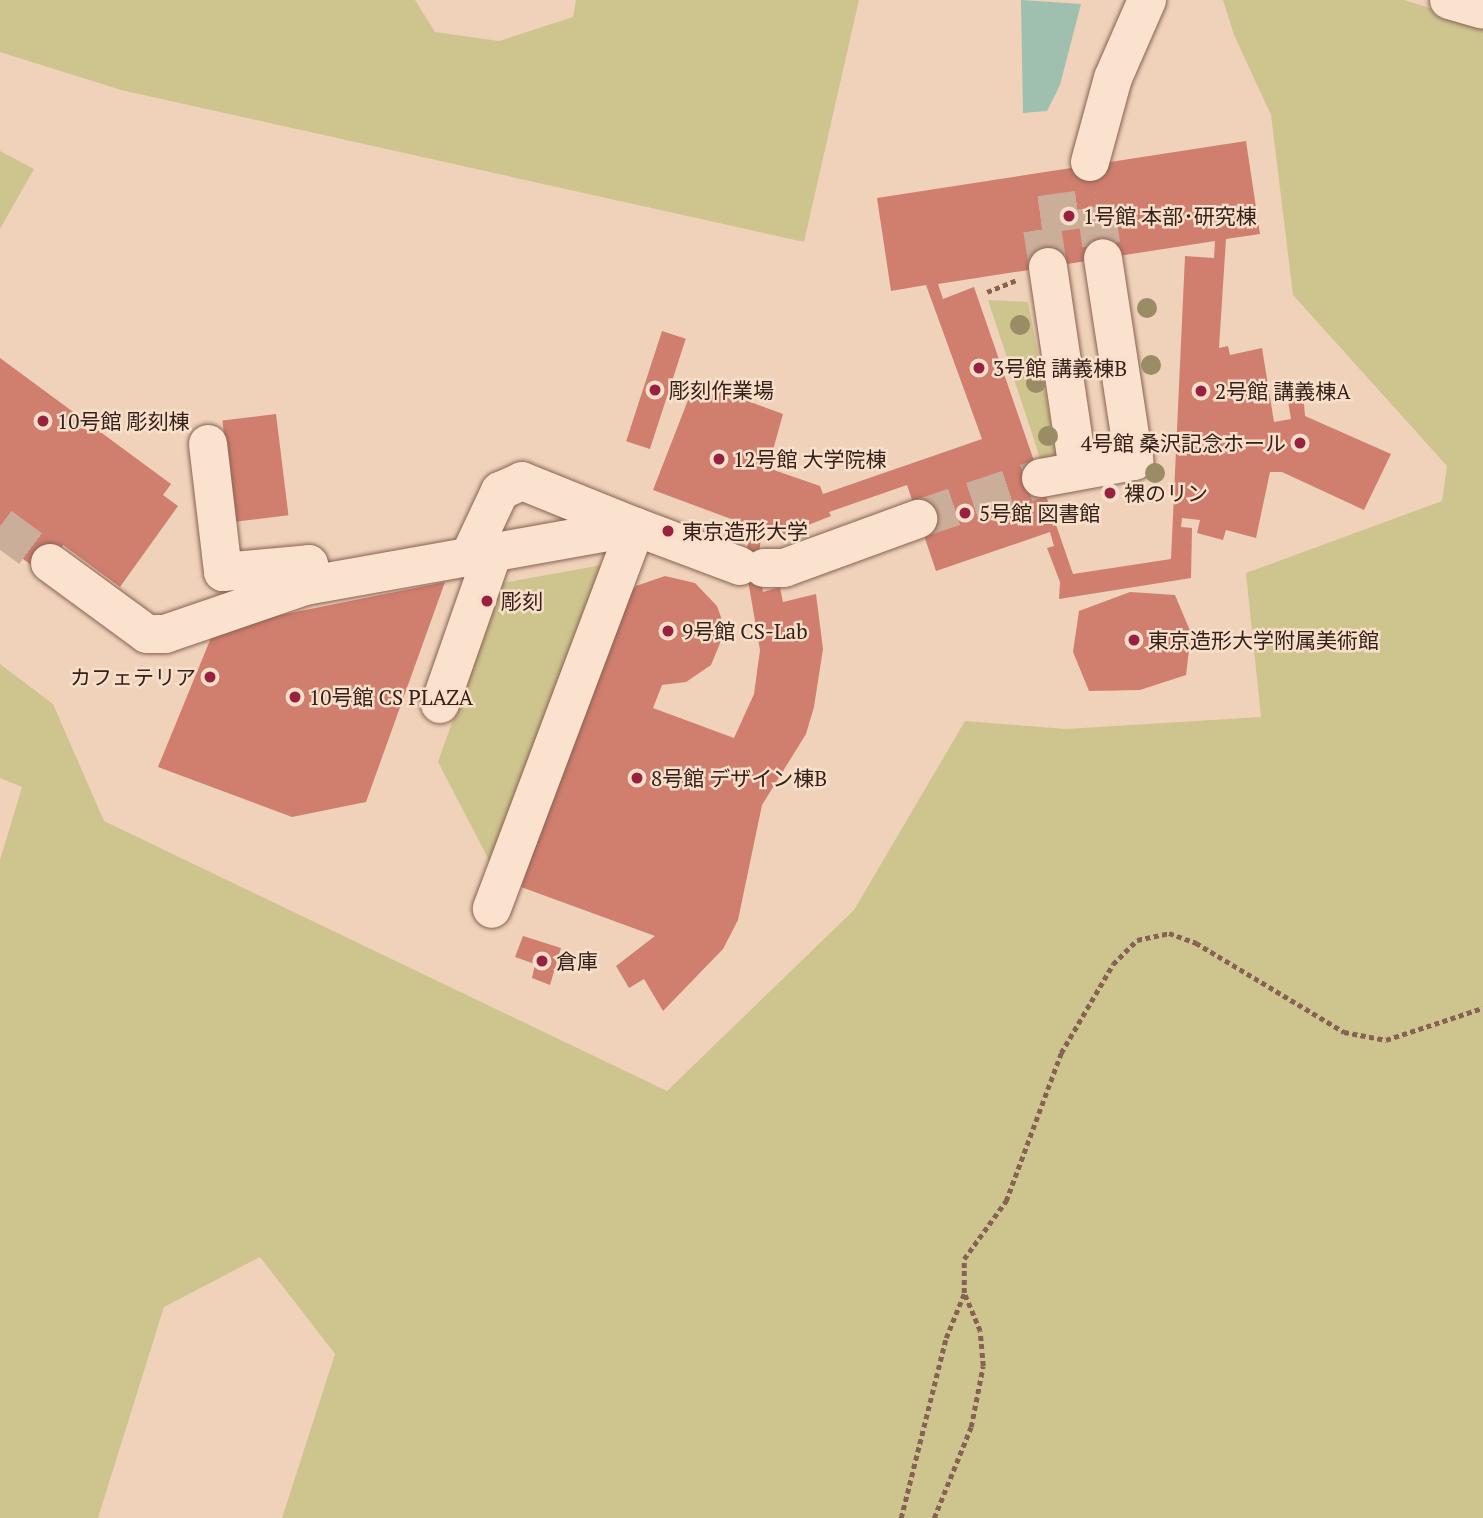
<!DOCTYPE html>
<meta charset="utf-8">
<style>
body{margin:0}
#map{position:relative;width:1483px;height:1518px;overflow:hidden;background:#f0d2ba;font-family:"PT Serif","Noto Sans JP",serif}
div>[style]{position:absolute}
.green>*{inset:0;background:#cec58e}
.water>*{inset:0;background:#9fc0ae}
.building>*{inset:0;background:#d07e6e;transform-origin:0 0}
.minor-tunnel>*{height:38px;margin-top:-19px;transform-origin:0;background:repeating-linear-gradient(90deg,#cbae9a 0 38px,transparent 0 57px)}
.path>*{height:4.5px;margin-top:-2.25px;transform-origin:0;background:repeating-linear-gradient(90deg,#876254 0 5px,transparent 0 8.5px)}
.roads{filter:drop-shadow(0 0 2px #876254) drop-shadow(0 0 2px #876254)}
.minor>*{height:38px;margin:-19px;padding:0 19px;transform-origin:19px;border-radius:19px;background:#fae2ce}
.trees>*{width:20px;height:20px;margin:-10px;border-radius:50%;background:#9a8c65}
.dots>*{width:19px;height:19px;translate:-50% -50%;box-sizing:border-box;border:4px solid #f7dfca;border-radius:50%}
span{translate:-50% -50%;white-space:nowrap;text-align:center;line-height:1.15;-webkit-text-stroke:5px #f7dfca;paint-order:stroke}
.poi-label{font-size:21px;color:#35201a}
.left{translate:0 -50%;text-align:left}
.right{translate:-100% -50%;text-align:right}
</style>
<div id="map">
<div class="green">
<i style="clip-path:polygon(0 0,415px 0,435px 32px,499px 41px,573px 17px,576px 0,859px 0,804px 242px,121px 90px,0 52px)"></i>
<i style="clip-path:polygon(1223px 0,1404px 0,1483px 24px,1483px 1518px,282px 1518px,335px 1354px,260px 1257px,164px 1307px,98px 1518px,0 1518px,0 860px,22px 787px,0 778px,0 664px,53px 704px,104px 821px,667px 1091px,854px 910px,965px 721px,1066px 729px,1261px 717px,1246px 573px,1442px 501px,1447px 466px,1293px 295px,1271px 115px,1234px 35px)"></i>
<i style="clip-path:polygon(0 151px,34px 169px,0 229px)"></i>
<i style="clip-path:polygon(988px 300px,1028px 302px,1057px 454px,1041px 461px)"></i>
<i style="clip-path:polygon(607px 564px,492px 866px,438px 762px,483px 635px,503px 583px)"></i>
</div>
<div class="water">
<i style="clip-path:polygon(1021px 0,1081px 4px,1060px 85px,1047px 111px,1023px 113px)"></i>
</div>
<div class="building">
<i style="clip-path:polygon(evenodd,1246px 141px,1260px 234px,1226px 239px,1219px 348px,1228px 346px,1230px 355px,1262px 348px,1274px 422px,1291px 419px,1287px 395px,1303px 392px,1305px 416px,1391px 454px,1364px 510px,1282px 472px,1270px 472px,1256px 538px,1226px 530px,1223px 540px,1197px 533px,1200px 520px,1182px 518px,1181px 527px,1192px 528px,1191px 578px,1059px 599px,1060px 582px,1047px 548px,1054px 546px,1050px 532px,936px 571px,907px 485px,829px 512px,831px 516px,778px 537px,774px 530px,762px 528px,758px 564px,763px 592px,780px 587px,783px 602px,816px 594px,823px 649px,814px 707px,806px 734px,762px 805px,738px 920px,723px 949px,663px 1011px,644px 979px,629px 988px,616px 966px,655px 936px,521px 887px,625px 597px,636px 586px,665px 576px,695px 583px,717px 606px,722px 620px,723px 636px,711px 665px,686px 682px,662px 685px,653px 708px,734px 738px,754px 694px,760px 650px,745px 563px,750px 526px,653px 490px,695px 382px,783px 414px,768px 468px,820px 486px,823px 494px,982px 439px,926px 285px,891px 291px,877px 198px,1246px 141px,1215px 241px,1214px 258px,1185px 256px,1171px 559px,1073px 574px,974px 287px,943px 299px,938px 284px,1215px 241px)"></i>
<i style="left:662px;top:331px;width:25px;height:116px;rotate:18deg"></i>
<i style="clip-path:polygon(0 358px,171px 484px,163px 495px,178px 506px,120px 587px,63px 545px,42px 573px,0 542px)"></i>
<i style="left:276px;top:414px;width:102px;height:54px;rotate:83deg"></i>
<i style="clip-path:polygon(445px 582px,366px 802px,292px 817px,158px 767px,215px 628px)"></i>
<i style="clip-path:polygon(1130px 592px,1175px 595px,1191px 633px,1186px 675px,1140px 690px,1089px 691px,1073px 652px,1079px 611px)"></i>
<i style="clip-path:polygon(523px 936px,561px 948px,550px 985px,532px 978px,535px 964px,515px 957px)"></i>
</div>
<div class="minor-tunnel">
<i style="left:1048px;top:267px;width:53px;rotate:-98.7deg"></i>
<i style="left:1040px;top:215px;width:57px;rotate:-8.1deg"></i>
<i style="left:1096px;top:207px;width:51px;rotate:82.2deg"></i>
<i style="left:918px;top:519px;width:130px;rotate:-18.4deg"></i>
<i style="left:0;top:526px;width:62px;rotate:36.5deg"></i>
</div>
<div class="path">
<i style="left:987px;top:292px;width:32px;rotate:-22deg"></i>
<i style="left:901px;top:1518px;width:186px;rotate:-76deg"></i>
<i style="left:946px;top:1338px;width:48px;rotate:-67.8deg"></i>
<i style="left:934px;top:1518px;width:98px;rotate:-67.9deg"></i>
<i style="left:971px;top:1427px;width:62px;rotate:-78.9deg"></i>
<i style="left:983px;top:1366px;width:35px;rotate:-95deg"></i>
<i style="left:980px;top:1331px;width:41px;rotate:-112.8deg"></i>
<i style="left:964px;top:1293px;width:34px;rotate:-90deg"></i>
<i style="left:964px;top:1259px;width:72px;rotate:-54.1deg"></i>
<i style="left:1006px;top:1201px;width:158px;rotate:-69.6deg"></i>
<i style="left:1061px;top:1053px;width:103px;rotate:-59.7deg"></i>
<i style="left:1113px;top:964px;width:34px;rotate:-45deg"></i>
<i style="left:1137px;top:940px;width:33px;rotate:-12deg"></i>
<i style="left:1169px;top:933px;width:29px;rotate:20deg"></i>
<i style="left:1196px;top:943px;width:173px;rotate:31deg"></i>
<i style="left:1344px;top:1032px;width:43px;rotate:10.8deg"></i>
<i style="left:1386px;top:1040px;width:102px;rotate:-18.3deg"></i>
</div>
<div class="roads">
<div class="minor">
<i style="left:1449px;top:0;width:35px;rotate:16deg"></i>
<i style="left:1090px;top:162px;width:87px;rotate:-74.7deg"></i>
<i style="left:1113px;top:78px;width:85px;rotate:-66.4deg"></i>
<i style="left:1048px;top:267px;width:205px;rotate:81.6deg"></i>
<i style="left:208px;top:444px;width:129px;rotate:83.3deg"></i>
<i style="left:223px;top:572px;width:86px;rotate:-5.3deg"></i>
<i style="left:309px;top:564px;width:18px;rotate:81deg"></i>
<i style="left:1041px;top:478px;width:95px;rotate:-10.4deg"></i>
<i style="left:1134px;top:461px;width:205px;rotate:-98.7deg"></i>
<i style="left:469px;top:557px;width:73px;rotate:-64.8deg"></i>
<i style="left:500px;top:491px;width:24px;rotate:-24deg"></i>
<i style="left:522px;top:481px;width:123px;rotate:22deg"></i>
<i style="left:636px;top:527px;width:408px;rotate:110.7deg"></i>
<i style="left:50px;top:563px;width:120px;rotate:36.2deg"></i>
<i style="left:147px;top:634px;width:18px"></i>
<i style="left:165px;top:634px;width:148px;rotate:-18.9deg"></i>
<i style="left:305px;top:586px;width:336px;rotate:-10.1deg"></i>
<i style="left:636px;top:527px;width:111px;rotate:20.6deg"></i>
<i style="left:764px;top:568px;width:20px"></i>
<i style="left:784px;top:568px;width:143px;rotate:-20.1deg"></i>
<i style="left:440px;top:704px;width:160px;rotate:-70.7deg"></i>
</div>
</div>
<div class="trees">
<i style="left:1147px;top:308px"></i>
<i style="left:1020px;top:325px"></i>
<i style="left:1151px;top:365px"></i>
<i style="left:1036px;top:383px"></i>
<i style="left:1048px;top:436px"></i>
<i style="left:1155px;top:473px"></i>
</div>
<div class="dots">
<i style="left:1069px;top:216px;background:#992140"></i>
<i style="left:979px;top:368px;background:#992140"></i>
<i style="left:655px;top:390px;background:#992140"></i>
<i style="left:1201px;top:391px;background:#992140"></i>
<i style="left:43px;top:421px;background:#992140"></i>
<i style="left:1300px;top:443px;background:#992140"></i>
<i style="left:719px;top:459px;background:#992140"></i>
<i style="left:1110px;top:493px;background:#992140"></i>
<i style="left:965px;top:513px;background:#992140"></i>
<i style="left:668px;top:531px;background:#992140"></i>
<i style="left:487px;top:601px;background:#992140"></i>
<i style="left:668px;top:631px;background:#992140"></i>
<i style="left:1134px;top:640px;background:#992140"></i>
<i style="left:210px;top:677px;background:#992140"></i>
<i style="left:295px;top:697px;background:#992140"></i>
<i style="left:637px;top:778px;background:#992140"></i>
<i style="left:542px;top:961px;background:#992140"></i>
</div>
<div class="poi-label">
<span class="left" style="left:1083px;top:216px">1号館 本部･研究棟</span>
<span class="left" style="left:993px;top:368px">3号館 講義棟B</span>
<span class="left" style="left:669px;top:390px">彫刻作業場</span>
<span class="left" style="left:1215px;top:391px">2号館 講義棟A</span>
<span class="left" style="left:57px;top:421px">10号館 彫刻棟</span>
<span class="right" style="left:1286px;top:443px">4号館 桑沢記念ホール</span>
<span class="left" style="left:733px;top:459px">12号館 大学院棟</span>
<span class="left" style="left:1124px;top:493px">裸のリン</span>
<span class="left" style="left:979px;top:513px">5号館 図書館</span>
<span class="left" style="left:682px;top:531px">東京造形大学</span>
<span class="left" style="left:501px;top:601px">彫刻</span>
<span class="left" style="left:682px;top:631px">9号館 CS-Lab</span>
<span class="left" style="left:1148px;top:640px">東京造形大学附属美術館</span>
<span class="right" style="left:196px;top:677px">カフェテリア</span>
<span class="left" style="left:309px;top:697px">10号館 CS PLAZA</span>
<span class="left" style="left:651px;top:778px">8号館 デザイン棟B</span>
<span class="left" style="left:556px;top:961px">倉庫</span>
</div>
</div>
